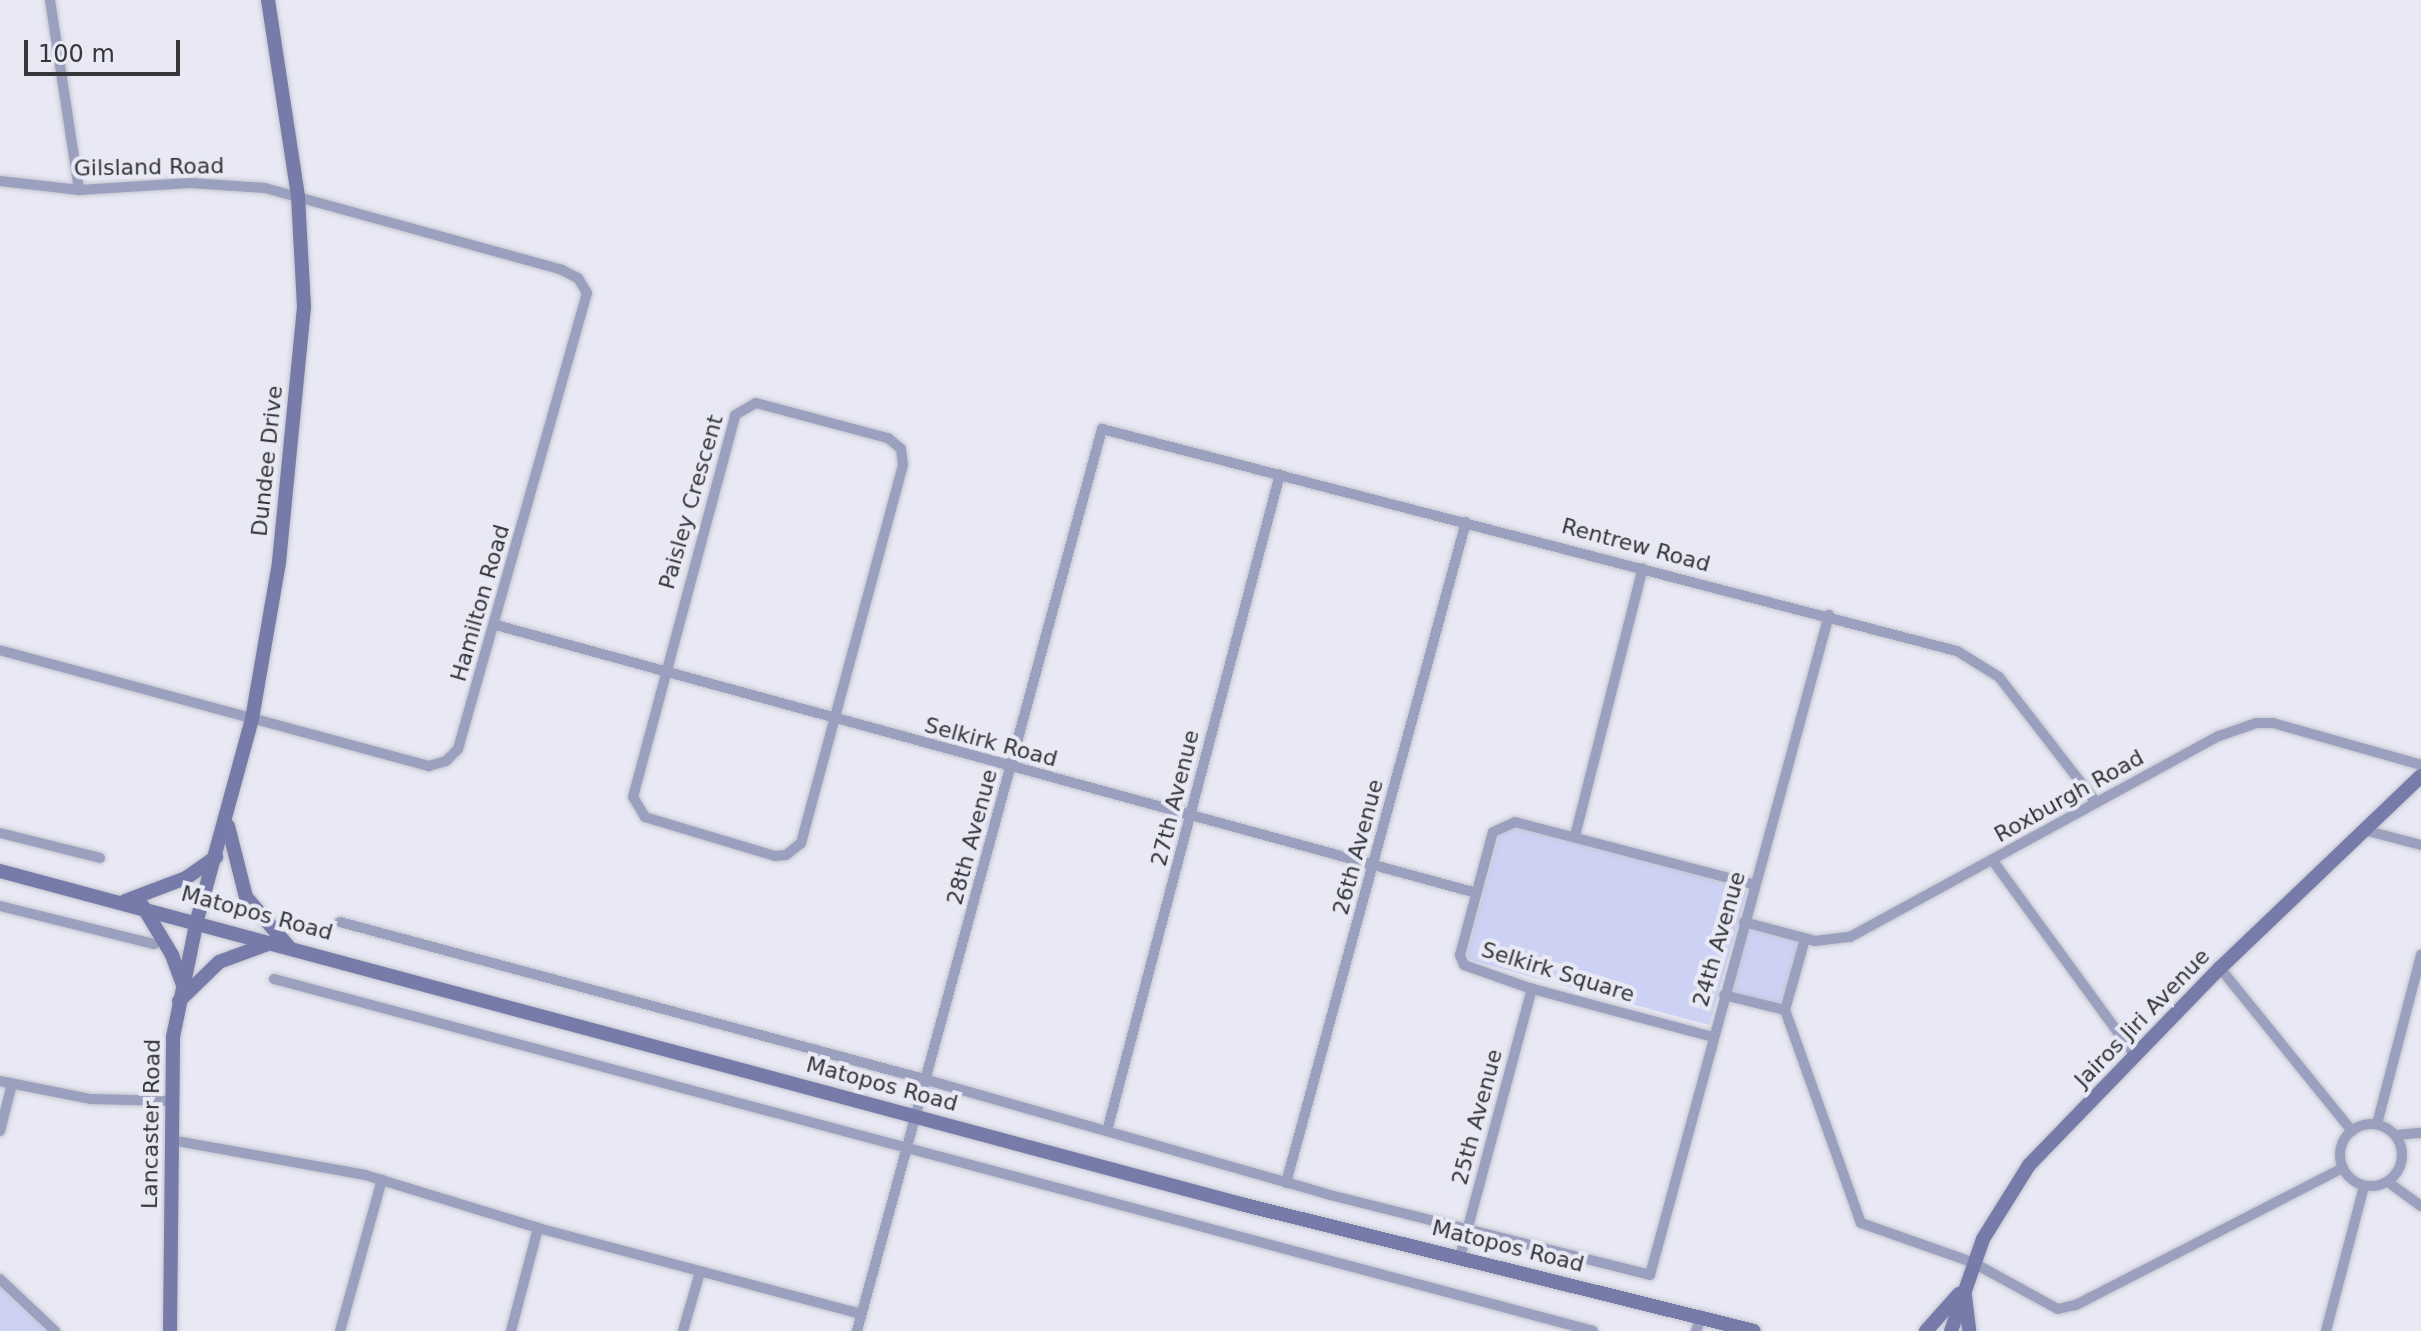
<!DOCTYPE html>
<style>
body{margin:0}
#map{position:relative;width:2421px;height:1331px;overflow:hidden;background:#e8e9f4;font-family:"DejaVu Sans",sans-serif}
div>[style]{position:absolute}
.green>*{inset:0;background:#cdd2f5;transform-origin:0 0}
.roads{filter:drop-shadow(0 0 2px #c4c5cf) drop-shadow(0 0 2px #c4c5cf)}
.street>*{height:10px;margin:-5px;padding:0 5px;transform-origin:5px;border-radius:5px;background:#9ba0bf}
.street>.ring{margin:-5px;padding:0;box-sizing:content-box;background:none;border:10px solid #9ba0bf;border-radius:50%}
.secondary>*{height:14px;margin:-7px;padding:0 7px;transform-origin:7px;border-radius:7px;background:#767ba9}
span{translate:-50% -50%;white-space:nowrap;text-align:center;line-height:1.15;-webkit-text-stroke:8px #e8e9f4;paint-order:stroke}
.street-label{font-size:22px;color:#35363a}
.scale{position:absolute;left:24px;top:40px;width:156px;height:36px;box-sizing:border-box;border:4px solid #35363a;border-top:0;padding-left:10px;font-size:24px;line-height:28px;white-space:nowrap;color:#35363a;-webkit-text-stroke:6px #e8e9f4;paint-order:stroke}
</style>
<div id="map">
<div class="green">
<i style="clip-path:polygon(1516px 827px,1744px 888px,1747px 893px,1709px 1025px,1470px 960px,1467px 953px,1499px 835px)"></i>
<i style="left:1748px;top:928px;width:53px;height:66px;rotate:16deg"></i>
<i style="clip-path:polygon(0 1287px,47px 1331px,0 1331px)"></i>
</div>
<div class="roads">
<div class="street">
<i style="left:50px;top:0;width:192px;rotate:81.3deg"></i>
<i style="left:0;top:181px;width:80px;rotate:6.5deg"></i>
<i style="left:79px;top:190px;width:111px;rotate:-3.6deg"></i>
<i style="left:190px;top:183px;width:75px;rotate:3.8deg"></i>
<i style="left:265px;top:188px;width:308px;rotate:15.4deg"></i>
<i style="left:562px;top:270px;width:18px;rotate:27deg"></i>
<i style="left:578px;top:278px;width:17px;rotate:59deg"></i>
<i style="left:587px;top:293px;width:474px;rotate:105.8deg"></i>
<i style="left:458px;top:749px;width:17px;rotate:135deg"></i>
<i style="left:446px;top:761px;width:18px;rotate:164deg"></i>
<i style="left:429px;top:766px;width:444px;rotate:-164.9deg"></i>
<i style="left:756px;top:403px;width:137px;rotate:14.9deg"></i>
<i style="left:888px;top:438px;width:17px;rotate:40deg"></i>
<i style="left:901px;top:449px;width:16px;rotate:83deg"></i>
<i style="left:903px;top:465px;width:392px;rotate:105.1deg"></i>
<i style="left:801px;top:843px;width:19px;rotate:141deg"></i>
<i style="left:786px;top:855px;width:11px;rotate:175deg"></i>
<i style="left:775px;top:856px;width:136px;rotate:-163.3deg"></i>
<i style="left:645px;top:817px;width:23px;rotate:-121deg"></i>
<i style="left:633px;top:797px;width:395px;rotate:-75deg"></i>
<i style="left:735px;top:415px;width:24px;rotate:-30deg"></i>
<i style="left:496px;top:625px;width:1016px;rotate:15.29deg"></i>
<i style="left:2364px;top:830px;width:59px;rotate:14.7deg"></i>
<i style="left:0;top:833px;width:103px;rotate:14deg"></i>
<i style="left:1575px;top:836px;width:276px;rotate:-75.8deg"></i>
<i style="left:1993px;top:861px;width:241px;rotate:53.9deg"></i>
<i style="left:0;top:906px;width:159px;rotate:13.9deg"></i>
<i style="left:340px;top:922px;width:601px;rotate:15.05deg"></i>
<i style="left:920px;top:1078px;width:422px;rotate:15.9deg"></i>
<i style="left:1326px;top:1194px;width:334px;rotate:14deg"></i>
<i style="left:1650px;top:1275px;width:684px;rotate:-74.83deg"></i>
<i style="left:1744px;top:922px;width:73px;rotate:15deg"></i>
<i style="left:1815px;top:941px;width:35px;rotate:-7deg"></i>
<i style="left:1850px;top:937px;width:420px;rotate:-28.6deg"></i>
<i style="left:2219px;top:736px;width:39px;rotate:-19deg"></i>
<i style="left:2256px;top:723px;width:17px"></i>
<i style="left:2273px;top:723px;width:154px;rotate:15.8deg"></i>
<i style="left:2220px;top:968px;width:210px;rotate:51deg"></i>
<i style="left:274px;top:979px;width:1365px;rotate:14.94deg"></i>
<i style="left:1724px;top:995px;width:63px;rotate:13.8deg"></i>
<i style="left:1785px;top:1010px;width:226px;rotate:70.4deg"></i>
<i style="left:1861px;top:1223px;width:118px;rotate:19.4deg"></i>
<i style="left:1972px;top:1262px;width:98px;rotate:28.7deg"></i>
<i style="left:2058px;top:1309px;width:18px;rotate:-13deg"></i>
<i style="left:2076px;top:1305px;width:300px;rotate:-27.2deg"></i>
<i style="left:1785px;top:1010px;width:74px;rotate:-74.3deg"></i>
<i style="left:1713px;top:1037px;width:187px;rotate:-165.1deg"></i>
<i style="left:1532px;top:989px;width:72px;rotate:-160.6deg"></i>
<i style="left:1464px;top:965px;width:11px;rotate:-112deg"></i>
<i style="left:1460px;top:955px;width:127px;rotate:-75deg"></i>
<i style="left:1493px;top:832px;width:24px;rotate:-24deg"></i>
<i style="left:1515px;top:822px;width:248px;rotate:14.7deg"></i>
<i style="left:0;top:1081px;width:93px;rotate:11.2deg"></i>
<i style="left:91px;top:1099px;width:78px;rotate:1.5deg"></i>
<i class="ring" style="left:2340px;top:1124px;width:52px;height:52px"></i>
<i style="left:2377px;top:1124px;width:175px;rotate:-75.4deg"></i>
<i style="left:0;top:1131px;width:49px;rotate:-75.7deg"></i>
<i style="left:1107px;top:1131px;width:679px;rotate:-75.25deg"></i>
<i style="left:2396px;top:1135px;width:25px;rotate:-5deg"></i>
<i style="left:171px;top:1140px;width:197px;rotate:10.2deg"></i>
<i style="left:365px;top:1175px;width:181px;rotate:17deg"></i>
<i style="left:538px;top:1228px;width:334px;rotate:14.9deg"></i>
<i style="left:2388px;top:1182px;width:41px;rotate:36deg"></i>
<i style="left:1286px;top:1183px;width:685px;rotate:-74.77deg"></i>
<i style="left:1460px;top:1257px;width:278px;rotate:-75deg"></i>
<i style="left:0;top:1279px;width:76px;rotate:43.4deg"></i>
<i style="left:340px;top:1331px;width:157px;rotate:-74.5deg"></i>
<i style="left:511px;top:1331px;width:106px;rotate:-75.3deg"></i>
<i style="left:683px;top:1331px;width:61px;rotate:-73.9deg"></i>
<i style="left:857px;top:1331px;width:935px;rotate:-74.8deg"></i>
<i style="left:1102px;top:429px;width:883px;rotate:14.56deg"></i>
<i style="left:1957px;top:651px;width:49px;rotate:31.8deg"></i>
<i style="left:1999px;top:677px;width:158px;rotate:52.2deg"></i>
<i style="left:1696px;top:1331px;width:15px;rotate:-70deg"></i>
<i style="left:2326px;top:1331px;width:150px;rotate:-75.3deg"></i>
</div>
<div class="secondary">
<i style="left:228px;top:826px;width:73px;rotate:75.8deg"></i>
<i style="left:246px;top:897px;width:65px;rotate:49.4deg"></i>
<i style="left:0;top:871px;width:1285px;rotate:15.02deg"></i>
<i style="left:1241px;top:1204px;width:528px;rotate:13.9deg"></i>
<i style="left:125px;top:901px;width:65px;rotate:-20.7deg"></i>
<i style="left:186px;top:878px;width:37px;rotate:-35deg"></i>
<i style="left:142px;top:905px;width:58px;rotate:59deg"></i>
<i style="left:172px;top:955px;width:30px;rotate:70deg"></i>
<i style="left:179px;top:1001px;width:56px;rotate:-44.3deg"></i>
<i style="left:219px;top:962px;width:58px;rotate:-20.3deg"></i>
<i style="left:1965px;top:1296px;width:35px;rotate:83deg"></i>
<i style="left:170px;top:1331px;width:294px;rotate:-89.4deg"></i>
<i style="left:173px;top:1037px;width:119px;rotate:-78.4deg"></i>
<i style="left:197px;top:920px;width:208px;rotate:-74.7deg"></i>
<i style="left:252px;top:719px;width:159px;rotate:-80.2deg"></i>
<i style="left:279px;top:562px;width:256px;rotate:-84.4deg"></i>
<i style="left:304px;top:307px;width:111px;rotate:-93.1deg"></i>
<i style="left:298px;top:196px;width:198px;rotate:-98.7deg"></i>
<i style="left:1926px;top:1331px;width:50px;rotate:-48.3deg"></i>
<i style="left:1951px;top:1331px;width:97px;rotate:-70.8deg"></i>
<i style="left:1983px;top:1239px;width:87px;rotate:-58.1deg"></i>
<i style="left:2029px;top:1165px;width:274px;rotate:-45.9deg"></i>
<i style="left:2220px;top:968px;width:278px;rotate:-43.7deg"></i>
</div>
</div>
<div class="street-label">
<span style="left:149px;top:167px;rotate:-1deg">Gilsland Road</span>
<span style="left:267px;top:461px;rotate:-84deg">Dundee Drive</span>
<span style="left:691px;top:502px;rotate:-74deg">Paisley Crescent</span>
<span style="left:1636px;top:545px;rotate:15deg">Rentrew Road</span>
<span style="left:480px;top:603px;rotate:-74deg">Hamilton Road</span>
<span style="left:991px;top:742px;rotate:15deg">Selkirk Road</span>
<span style="left:2069px;top:796px;rotate:-29deg">Roxburgh Road</span>
<span style="left:1175px;top:798px;rotate:-76deg">27th Avenue</span>
<span style="left:972px;top:837px;rotate:-75deg">28th Avenue</span>
<span style="left:1358px;top:847px;rotate:-75deg">26th Avenue</span>
<span style="left:257px;top:913px;rotate:15deg">Matopos Road</span>
<span style="left:1719px;top:939px;rotate:-74deg">24th Avenue</span>
<span style="left:1558px;top:972px;rotate:17deg">Selkirk Square</span>
<span style="left:2142px;top:1018px;rotate:-46deg">Jairos Jiri Avenue</span>
<span style="left:882px;top:1084px;rotate:15deg">Matopos Road</span>
<span style="left:1477px;top:1117px;rotate:-75deg">25th Avenue</span>
<span style="left:151px;top:1124px;rotate:-89deg">Lancaster Road</span>
<span style="left:1508px;top:1246px;rotate:14deg">Matopos Road</span>
</div>
<div class="scale">100 m</div>
</div>
